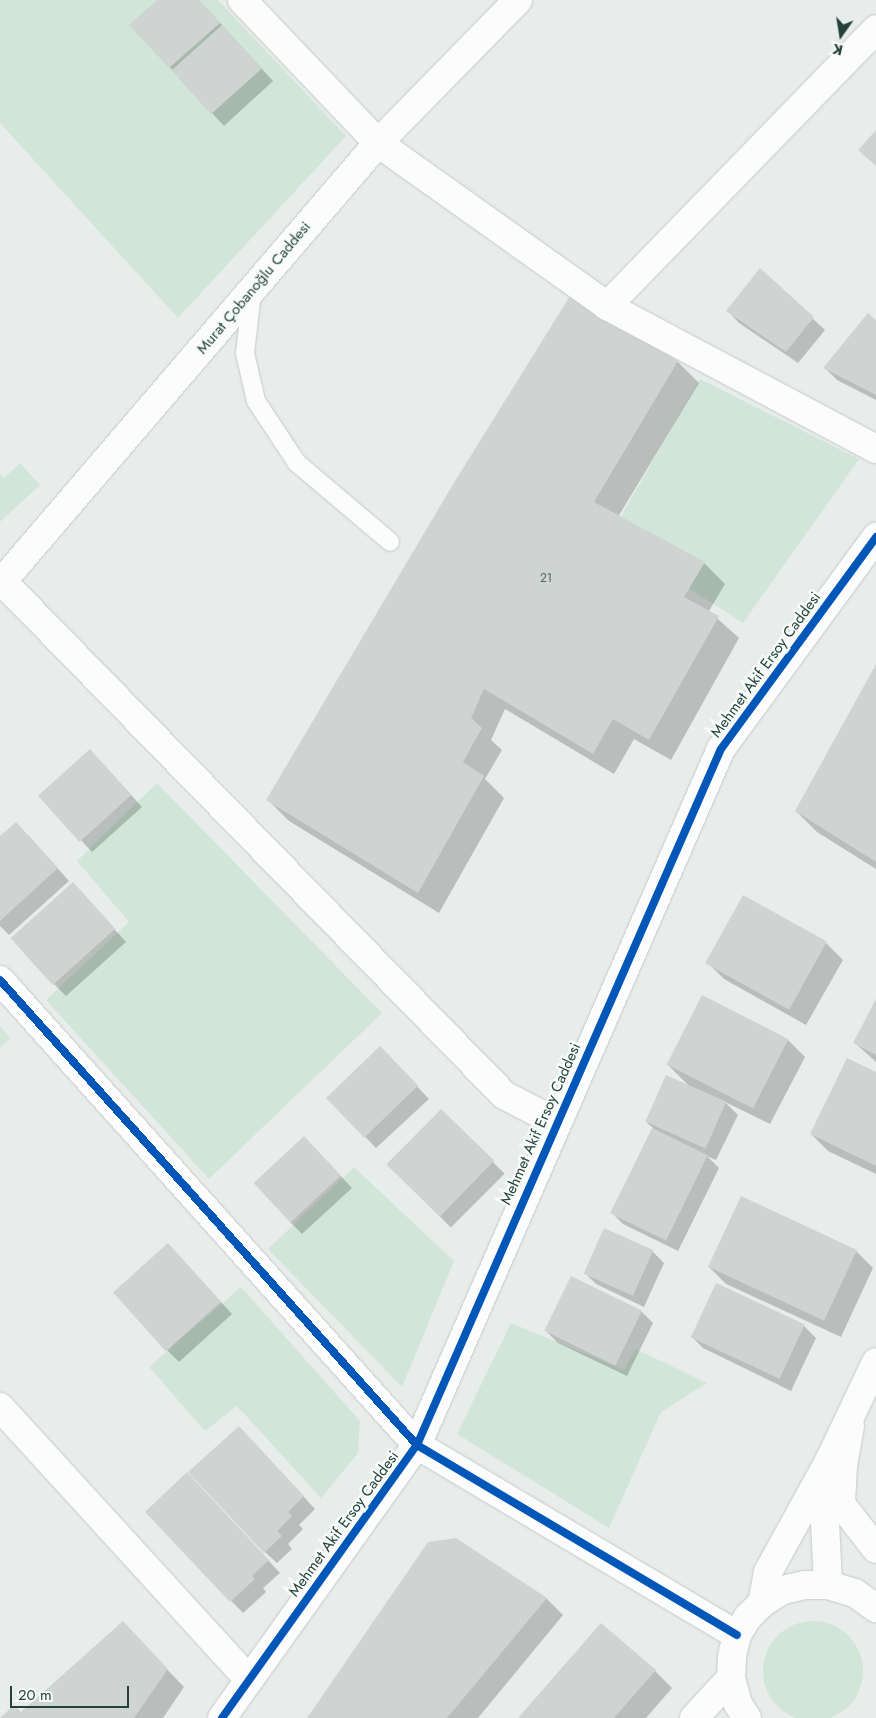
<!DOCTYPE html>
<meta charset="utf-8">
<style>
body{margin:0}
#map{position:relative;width:876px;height:1718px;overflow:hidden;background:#e8edeb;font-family:Jost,sans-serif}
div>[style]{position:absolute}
.green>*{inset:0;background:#d1e6d8}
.round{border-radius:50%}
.shadow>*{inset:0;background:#0003;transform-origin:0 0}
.building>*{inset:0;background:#cfd4d2;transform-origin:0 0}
.roads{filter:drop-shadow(0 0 1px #c5cac8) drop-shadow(0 0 1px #c5cac8)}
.lane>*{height:18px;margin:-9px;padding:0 9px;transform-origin:9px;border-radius:9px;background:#fcfcfc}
.street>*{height:28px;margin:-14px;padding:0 14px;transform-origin:14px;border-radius:14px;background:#fcfcfc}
.secondary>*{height:28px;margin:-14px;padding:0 14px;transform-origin:14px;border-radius:14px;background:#fcfcfc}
.cycleway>*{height:8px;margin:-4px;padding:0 4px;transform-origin:4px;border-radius:4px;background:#0057b8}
span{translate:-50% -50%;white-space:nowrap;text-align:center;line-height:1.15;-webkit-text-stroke:5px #f7fbf9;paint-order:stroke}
.number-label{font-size:12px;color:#506761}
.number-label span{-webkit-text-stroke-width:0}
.street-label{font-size:15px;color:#24423a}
.north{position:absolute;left:816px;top:10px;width:50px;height:50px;-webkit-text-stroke:4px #f7fbf9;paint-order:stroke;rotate:193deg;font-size:14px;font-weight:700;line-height:20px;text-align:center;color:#24423a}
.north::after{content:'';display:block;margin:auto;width:18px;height:22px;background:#24423a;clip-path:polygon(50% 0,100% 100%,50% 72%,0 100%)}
.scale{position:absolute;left:10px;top:1686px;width:119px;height:22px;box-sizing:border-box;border:2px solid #24423a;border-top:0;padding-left:6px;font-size:15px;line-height:18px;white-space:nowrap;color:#24423a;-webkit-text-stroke:4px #f7fbf9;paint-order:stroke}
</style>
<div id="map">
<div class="green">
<i style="clip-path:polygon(0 0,218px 0,346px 136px,178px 318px,0 123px)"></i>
<i style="clip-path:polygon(700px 379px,859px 459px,743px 623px,609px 537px)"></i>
<i style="clip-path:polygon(20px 463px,40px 485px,0 522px,0 475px,4px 478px)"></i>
<i style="clip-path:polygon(157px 783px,382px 1013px,209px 1179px,46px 1000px,129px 922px,77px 861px)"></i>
<i style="clip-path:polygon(0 1026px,10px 1038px,0 1048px)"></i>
<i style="clip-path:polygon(354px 1167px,454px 1261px,402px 1387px,268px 1249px)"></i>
<i style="clip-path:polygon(241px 1287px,360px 1421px,358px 1453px,321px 1498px,237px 1406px,205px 1431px,149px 1367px)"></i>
<i style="clip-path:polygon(511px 1323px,624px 1370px,636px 1349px,707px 1383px,661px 1412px,609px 1528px,457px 1434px)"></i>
<i class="round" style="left:763px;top:1621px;width:100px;height:100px"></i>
</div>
<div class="shadow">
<i style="clip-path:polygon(159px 0,199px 0,273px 81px,224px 126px,131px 25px)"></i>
<i style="clip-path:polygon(760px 270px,825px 330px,798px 363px,739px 323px,728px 311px)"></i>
<i style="clip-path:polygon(570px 298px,678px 362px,699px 383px,618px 517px,704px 563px,725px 584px,709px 611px,739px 638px,671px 760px,634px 739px,614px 774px,505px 709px,491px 740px,502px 750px,485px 779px,504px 798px,439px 913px,289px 821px,268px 800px)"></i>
<i style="clip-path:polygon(876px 322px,876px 400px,837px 380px,825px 368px)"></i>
<i style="clip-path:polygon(876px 667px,876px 869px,817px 832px,796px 811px)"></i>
<i style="clip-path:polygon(102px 763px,142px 807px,92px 852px,40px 796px)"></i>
<i style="clip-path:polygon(28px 835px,69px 881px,9px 935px,0 926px,0 838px)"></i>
<i style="clip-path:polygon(84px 896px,126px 942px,66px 996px,54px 984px)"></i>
<i style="clip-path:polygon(826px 943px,843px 960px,806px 1025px,724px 979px,707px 962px)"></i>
<i style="clip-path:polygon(876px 1001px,876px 1062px,855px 1043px)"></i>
<i style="clip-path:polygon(788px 1040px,805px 1057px,770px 1124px,725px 1102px,738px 1115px,716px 1160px,707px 1156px,719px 1168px,678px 1251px,623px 1224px,611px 1212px,653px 1128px,646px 1122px,690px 1087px,668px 1065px)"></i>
<i style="clip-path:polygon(392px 1060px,429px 1099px,376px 1148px,327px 1097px)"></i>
<i style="clip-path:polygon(876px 1074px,876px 1174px,828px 1151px,811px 1134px)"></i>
<i style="left:441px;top:1110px;width:90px;height:76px;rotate:45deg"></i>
<i style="clip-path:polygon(316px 1150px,352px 1188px,302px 1234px,290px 1222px)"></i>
<i style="clip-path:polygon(168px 1244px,232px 1314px,179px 1362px,167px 1350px)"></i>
<i style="clip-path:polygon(652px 1251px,664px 1263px,644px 1307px,596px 1284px,585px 1273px)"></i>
<i style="clip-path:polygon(856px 1251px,873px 1268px,841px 1337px,726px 1284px,709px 1267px)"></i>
<i style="clip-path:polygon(641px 1311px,653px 1323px,627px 1376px,558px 1343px,546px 1331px)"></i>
<i style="clip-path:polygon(804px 1326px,816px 1338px,791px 1391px,703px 1348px,691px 1336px)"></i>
<i style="clip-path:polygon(251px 1440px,315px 1509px,299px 1525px,303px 1529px,288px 1544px,292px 1549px,277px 1563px,265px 1552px)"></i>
<i style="clip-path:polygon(199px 1486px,280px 1573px,263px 1588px,266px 1592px,243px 1613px,147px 1512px)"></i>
<i style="clip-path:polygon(546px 1598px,563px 1615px,478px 1718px,308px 1718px)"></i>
<i style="clip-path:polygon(139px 1640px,184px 1687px,163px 1718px,2px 1718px,22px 1714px)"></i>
<i style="clip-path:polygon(655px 1671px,672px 1688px,646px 1718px,520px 1718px)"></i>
</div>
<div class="building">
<i style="clip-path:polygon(157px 0,199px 0,220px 23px,169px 68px,129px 25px)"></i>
<i style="left:222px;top:25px;width:59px;height:68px;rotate:48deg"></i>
<i style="clip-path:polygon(876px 130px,876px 166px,858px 150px)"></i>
<i style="clip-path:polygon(760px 268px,814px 317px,786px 352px,726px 311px)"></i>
<i style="clip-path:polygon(570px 296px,678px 361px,594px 502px,705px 562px,684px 597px,719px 616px,649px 740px,613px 719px,593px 754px,484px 689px,471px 718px,482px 728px,463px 762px,484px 776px,418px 893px,266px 800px,452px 486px)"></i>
<i style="clip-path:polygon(868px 313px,876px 320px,876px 395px,823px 368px)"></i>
<i style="clip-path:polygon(876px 664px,876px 862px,795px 811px)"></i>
<i style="left:90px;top:749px;width:62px;height:70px;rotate:48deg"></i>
<i style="clip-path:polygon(16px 822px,58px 868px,0 921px,0 836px)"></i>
<i style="left:73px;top:882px;width:63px;height:84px;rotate:48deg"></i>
<i style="left:743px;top:895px;width:96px;height:78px;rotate:29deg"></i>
<i style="left:702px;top:995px;width:97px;height:78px;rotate:27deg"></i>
<i style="clip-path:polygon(876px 999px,876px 1055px,853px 1043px)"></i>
<i style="left:380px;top:1046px;width:55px;height:75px;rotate:46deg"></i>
<i style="clip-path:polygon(847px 1058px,876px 1072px,876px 1166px,810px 1134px)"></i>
<i style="left:666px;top:1075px;width:66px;height:51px;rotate:24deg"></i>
<i style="left:441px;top:1109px;width:74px;height:78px;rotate:44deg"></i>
<i style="left:652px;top:1128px;width:62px;height:95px;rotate:26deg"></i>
<i style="left:304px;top:1136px;width:54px;height:69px;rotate:47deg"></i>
<i style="left:741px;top:1196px;width:128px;height:78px;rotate:25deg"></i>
<i style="left:604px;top:1228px;width:54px;height:50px;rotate:24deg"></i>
<i style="left:168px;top:1243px;width:79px;height:74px;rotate:48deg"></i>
<i style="left:571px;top:1276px;width:79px;height:61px;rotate:26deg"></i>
<i style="left:716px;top:1283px;width:98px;height:60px;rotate:25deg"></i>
<i style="clip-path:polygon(239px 1426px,304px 1496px,288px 1512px,292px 1516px,277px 1531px,282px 1536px,264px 1553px,188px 1472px)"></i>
<i style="clip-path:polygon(187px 1472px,269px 1560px,252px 1576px,255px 1579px,230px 1602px,145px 1512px)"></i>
<i style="clip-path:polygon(456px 1538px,547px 1598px,447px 1718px,307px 1718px,428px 1542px)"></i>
<i style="clip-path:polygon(123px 1621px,168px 1669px,134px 1718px,0 1718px,14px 1705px,21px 1712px)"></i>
<i style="clip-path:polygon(601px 1623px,656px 1670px,614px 1718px,518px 1718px)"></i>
</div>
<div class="roads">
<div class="lane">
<i style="left:252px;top:292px;width:61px;rotate:96.5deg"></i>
<i style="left:245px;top:353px;width:49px;rotate:77.1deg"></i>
<i style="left:256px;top:401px;width:74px;rotate:56.5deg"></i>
<i style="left:297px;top:463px;width:122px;rotate:40.3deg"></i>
</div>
<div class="street">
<i style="left:242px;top:0;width:197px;rotate:46.4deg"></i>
<i style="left:378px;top:143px;width:281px;rotate:35.4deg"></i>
<i style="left:607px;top:306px;width:305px;rotate:28deg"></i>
<i style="left:607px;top:306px;width:386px;rotate:-45.8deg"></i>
<i style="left:0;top:579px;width:721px;rotate:45.67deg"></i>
<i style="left:504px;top:1095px;width:59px;rotate:27.4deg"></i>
<i style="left:0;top:1407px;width:369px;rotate:47.6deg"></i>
<i style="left:850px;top:1426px;width:40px;rotate:100deg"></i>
<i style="left:843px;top:1465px;width:39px;rotate:93deg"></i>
<i style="left:841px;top:1504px;width:57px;rotate:52.1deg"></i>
<i style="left:694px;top:1718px;width:54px;rotate:-47.2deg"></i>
</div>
<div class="secondary">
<i style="left:0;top:584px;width:581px;rotate:-49.4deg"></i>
<i style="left:378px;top:143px;width:200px;rotate:-45.6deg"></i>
<i style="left:0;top:980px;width:625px;rotate:48.12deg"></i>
<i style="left:417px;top:1445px;width:372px;rotate:30.7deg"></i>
<i style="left:828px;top:1585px;width:63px;rotate:-92.7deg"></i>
<i style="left:825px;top:1522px;width:54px;rotate:-85.8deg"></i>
<i style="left:762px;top:1603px;width:32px;rotate:-79deg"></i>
<i style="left:768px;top:1572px;width:129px;rotate:-61.2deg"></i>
<i style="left:830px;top:1459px;width:107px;rotate:-64.6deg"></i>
<i style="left:222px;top:1718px;width:335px;rotate:-54.5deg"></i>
<i style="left:417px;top:1445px;width:759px;rotate:-66.41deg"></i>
<i style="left:721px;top:749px;width:263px;rotate:-53.8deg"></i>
<i style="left:747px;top:1718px;width:17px;rotate:-123deg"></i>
<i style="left:738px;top:1704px;width:27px;rotate:-105deg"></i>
<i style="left:731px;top:1678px;width:22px;rotate:-87deg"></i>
<i style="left:732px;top:1656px;width:22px;rotate:-77deg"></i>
<i style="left:737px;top:1635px;width:21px;rotate:-59deg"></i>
<i style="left:748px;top:1617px;width:20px;rotate:-45deg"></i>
<i style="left:762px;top:1603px;width:25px;rotate:-32deg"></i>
<i style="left:783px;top:1590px;width:23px;rotate:-13deg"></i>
<i style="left:805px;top:1585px;width:23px"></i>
<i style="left:828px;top:1585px;width:28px;rotate:17deg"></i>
<i style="left:855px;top:1593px;width:26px;rotate:36deg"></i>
</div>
</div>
<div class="cycleway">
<i style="left:0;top:980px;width:625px;rotate:48.12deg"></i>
<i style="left:417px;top:1445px;width:372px;rotate:30.7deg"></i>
<i style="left:222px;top:1718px;width:335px;rotate:-54.5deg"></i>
<i style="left:417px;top:1445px;width:759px;rotate:-66.41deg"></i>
<i style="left:721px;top:749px;width:263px;rotate:-53.8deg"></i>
</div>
<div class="number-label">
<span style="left:546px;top:579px">21</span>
</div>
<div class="street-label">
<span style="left:254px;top:288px;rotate:-50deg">Murat Çobanoğlu Caddesi</span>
<span style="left:766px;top:665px;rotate:-54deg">Mehmet Akif Ersoy Caddesi</span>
<span style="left:541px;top:1124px;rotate:-66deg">Mehmet Akif Ersoy Caddesi</span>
<span style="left:344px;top:1524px;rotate:-54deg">Mehmet Akif Ersoy Caddesi</span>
</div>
<div class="north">K</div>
<div class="scale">20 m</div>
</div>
